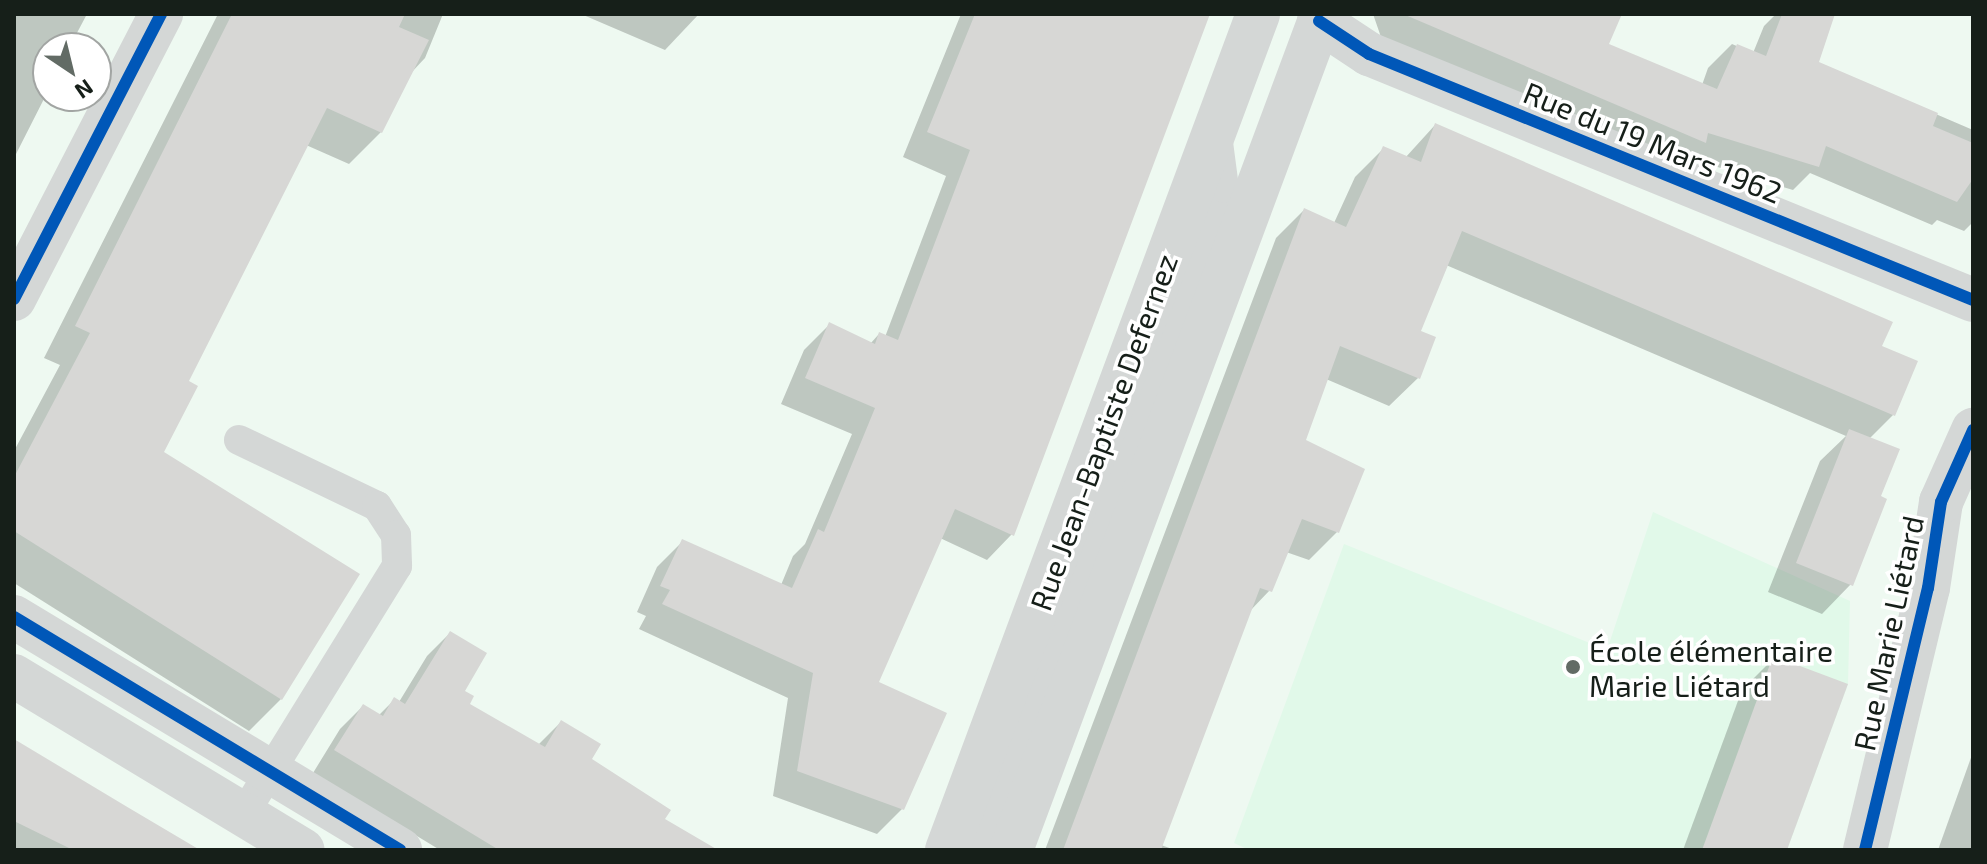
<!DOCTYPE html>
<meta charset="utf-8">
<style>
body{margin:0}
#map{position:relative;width:1987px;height:864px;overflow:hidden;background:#eef9f1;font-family:"Exo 2",sans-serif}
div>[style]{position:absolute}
.built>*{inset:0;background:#e1f9e9}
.shadow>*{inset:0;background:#0003}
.building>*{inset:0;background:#d7d7d5}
.lane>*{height:30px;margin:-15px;padding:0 15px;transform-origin:15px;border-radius:15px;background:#d4d7d6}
.street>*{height:44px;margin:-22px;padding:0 22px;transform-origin:22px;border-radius:22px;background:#d4d7d6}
.secondary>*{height:44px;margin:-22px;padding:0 22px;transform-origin:22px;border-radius:22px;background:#d4d7d6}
.cycleway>*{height:12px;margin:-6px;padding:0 6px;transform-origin:6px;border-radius:6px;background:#0057b8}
.dots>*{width:22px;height:22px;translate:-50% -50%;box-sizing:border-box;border:4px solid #fff;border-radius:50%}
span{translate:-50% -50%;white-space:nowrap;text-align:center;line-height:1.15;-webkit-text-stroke:7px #fff;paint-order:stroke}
.street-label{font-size:30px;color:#161f19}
.poi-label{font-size:30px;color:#161f19}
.left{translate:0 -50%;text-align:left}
.frame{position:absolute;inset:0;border:16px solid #161f19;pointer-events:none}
.north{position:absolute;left:32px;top:32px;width:80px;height:80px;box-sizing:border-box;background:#fff;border:2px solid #a2a5a3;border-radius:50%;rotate:145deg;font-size:22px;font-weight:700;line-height:32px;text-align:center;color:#161f19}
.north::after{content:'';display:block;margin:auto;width:28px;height:36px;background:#626b65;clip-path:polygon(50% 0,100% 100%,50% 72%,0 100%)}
</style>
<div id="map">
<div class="built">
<i style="clip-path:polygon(1653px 512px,1850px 601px,1848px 684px,1787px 850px,1249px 850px,1234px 843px,1344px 544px,1607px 650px)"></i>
</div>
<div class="shadow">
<i style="clip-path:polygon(14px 14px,87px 14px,69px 48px,48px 48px,48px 91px,14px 158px)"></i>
<i style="clip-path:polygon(218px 14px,443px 14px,425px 58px,410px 74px,381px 132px,349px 164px,306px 145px,186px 382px,161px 453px,281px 699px,249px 731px,14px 583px,14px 451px,60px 365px,44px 358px)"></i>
<i style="clip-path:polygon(581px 14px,699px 14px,665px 50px)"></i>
<i style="clip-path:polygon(961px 14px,1189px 14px,1012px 534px,987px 560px,940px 538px,876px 684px,902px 809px,877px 834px,773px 796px,788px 698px,639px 629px,646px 616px,637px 612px,657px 567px,682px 542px,781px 585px,793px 556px,805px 544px,852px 434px,781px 404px,804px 350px,829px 325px,870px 344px,879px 334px,885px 337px,946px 176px,903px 157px)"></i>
<i style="clip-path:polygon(1373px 14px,1621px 14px,1606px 45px,1702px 85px,1708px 68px,1732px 44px,1753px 53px,1764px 26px,1776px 14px,1820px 14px,1817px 63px,1973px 130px,1973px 222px,1964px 231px,1937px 220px,1932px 225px,1810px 173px,1793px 190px,1688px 158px,1680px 166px,1382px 40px)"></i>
<i style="clip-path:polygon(1435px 125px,1879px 347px,1893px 415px,1869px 439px,1879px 497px,1851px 584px,1822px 614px,1768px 592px,1820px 461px,1846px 436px,1446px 265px,1418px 332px,1418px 378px,1389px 406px,1326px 379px,1303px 441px,1337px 532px,1309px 560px,1286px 552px,1270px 590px,1249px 612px,1161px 845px,1175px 850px,1045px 850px,1276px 238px,1304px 210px,1334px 223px,1355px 177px,1384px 148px,1405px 158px)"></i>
<i style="clip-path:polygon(450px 633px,468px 705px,538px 745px,561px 722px,589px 760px,662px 819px,685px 850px,440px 850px,313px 773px,340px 729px,363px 706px,379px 715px,394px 700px,399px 702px,427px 656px)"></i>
<i style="clip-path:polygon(1774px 658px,1785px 850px,1683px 850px,1742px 690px)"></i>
<i style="clip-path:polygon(14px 741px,196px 850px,14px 850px)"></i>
<i style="clip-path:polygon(1973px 752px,1973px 850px,1938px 850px)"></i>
</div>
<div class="building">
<i style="clip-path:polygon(232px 14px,405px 14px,399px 27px,429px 40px,382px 133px,327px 108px,189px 381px,198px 386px,164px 452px,360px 574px,282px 700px,14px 531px,14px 477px,90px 333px,75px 326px)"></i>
<i style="clip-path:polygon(975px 14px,1210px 14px,1014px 536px,955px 509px,879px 682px,947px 713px,904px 810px,797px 771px,813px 673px,662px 604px,670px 590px,660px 586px,682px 539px,792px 588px,818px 529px,824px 532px,875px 408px,805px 378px,829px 322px,875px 344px,879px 332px,898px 340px,970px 150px,927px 132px)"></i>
<i style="clip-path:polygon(1403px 14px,1622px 14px,1609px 44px,1717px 89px,1737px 44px,1766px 56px,1782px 14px,1835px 14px,1819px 62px,1938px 113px,1933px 126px,1973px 143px,1973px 179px,1957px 202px,1826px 146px,1819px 167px,1708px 133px,1706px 143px)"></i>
<i style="clip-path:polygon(1435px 123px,1893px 322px,1882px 346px,1918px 361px,1895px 416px,1462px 231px,1421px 331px,1436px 337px,1420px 379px,1340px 346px,1306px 440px,1365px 469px,1339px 533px,1302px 519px,1272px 592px,1260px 588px,1161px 850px,1063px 850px,1304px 208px,1346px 227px,1383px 146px,1421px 162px)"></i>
<i style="clip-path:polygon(1849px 429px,1900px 449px,1881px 496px,1887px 499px,1853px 586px,1796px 563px)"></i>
<i style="clip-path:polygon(450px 631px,487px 653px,465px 691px,474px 696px,470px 704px,545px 747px,561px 720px,601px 744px,592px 759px,671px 810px,665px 819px,718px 850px,499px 850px,334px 750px,363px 704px,383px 716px,394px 697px,405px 704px)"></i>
<i style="clip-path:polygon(1773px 656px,1848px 684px,1787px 850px,1702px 850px)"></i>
<i style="clip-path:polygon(14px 739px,129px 808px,200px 850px,73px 850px,14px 821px)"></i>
</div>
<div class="lane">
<i style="left:239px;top:440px;width:153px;rotate:25.6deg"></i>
<i style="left:377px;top:506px;width:35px;rotate:57deg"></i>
<i style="left:396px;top:535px;width:31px;rotate:88deg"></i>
<i style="left:397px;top:566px;width:291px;rotate:121.7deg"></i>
<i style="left:981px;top:850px;width:705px;rotate:-69.84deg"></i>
<i style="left:1224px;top:188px;width:53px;rotate:-97.5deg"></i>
</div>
<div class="street">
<i style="left:1319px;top:21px;width:60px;rotate:33.4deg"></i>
<i style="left:1369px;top:54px;width:652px;rotate:22.16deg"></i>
<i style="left:14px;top:299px;width:321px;rotate:-62.7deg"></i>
<i style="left:14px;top:617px;width:451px;rotate:31.1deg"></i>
<i style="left:14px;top:676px;width:337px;rotate:31.1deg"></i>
<i style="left:1865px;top:850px;width:269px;rotate:-76.5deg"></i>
<i style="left:1928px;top:588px;width:87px;rotate:-81.4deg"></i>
<i style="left:1941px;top:502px;width:79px;rotate:-66deg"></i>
</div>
<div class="secondary">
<i style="left:947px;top:850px;width:892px;rotate:-69.59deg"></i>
<i style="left:1011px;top:850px;width:892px;rotate:-69.59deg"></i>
</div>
<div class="cycleway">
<i style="left:1319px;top:21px;width:60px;rotate:33.4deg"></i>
<i style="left:1369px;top:54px;width:652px;rotate:22.16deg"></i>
<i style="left:14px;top:299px;width:321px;rotate:-62.7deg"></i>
<i style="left:14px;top:617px;width:451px;rotate:31.1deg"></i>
<i style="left:1865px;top:850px;width:269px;rotate:-76.5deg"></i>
<i style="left:1928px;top:588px;width:87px;rotate:-81.4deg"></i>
<i style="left:1941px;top:502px;width:79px;rotate:-66deg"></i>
</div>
<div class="dots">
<i style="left:1573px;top:667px;background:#626b65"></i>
</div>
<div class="street-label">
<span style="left:1653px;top:142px;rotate:22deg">Rue du 19 Mars 1962</span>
<span style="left:1103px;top:432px;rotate:-70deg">Rue Jean-Baptiste Defernez</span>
<span style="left:1888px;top:633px;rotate:-78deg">Rue Marie Liétard</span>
</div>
<div class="poi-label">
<span class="left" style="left:1589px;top:667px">École élémentaire<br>Marie Liétard</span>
</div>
<div class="frame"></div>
<div class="north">N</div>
</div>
